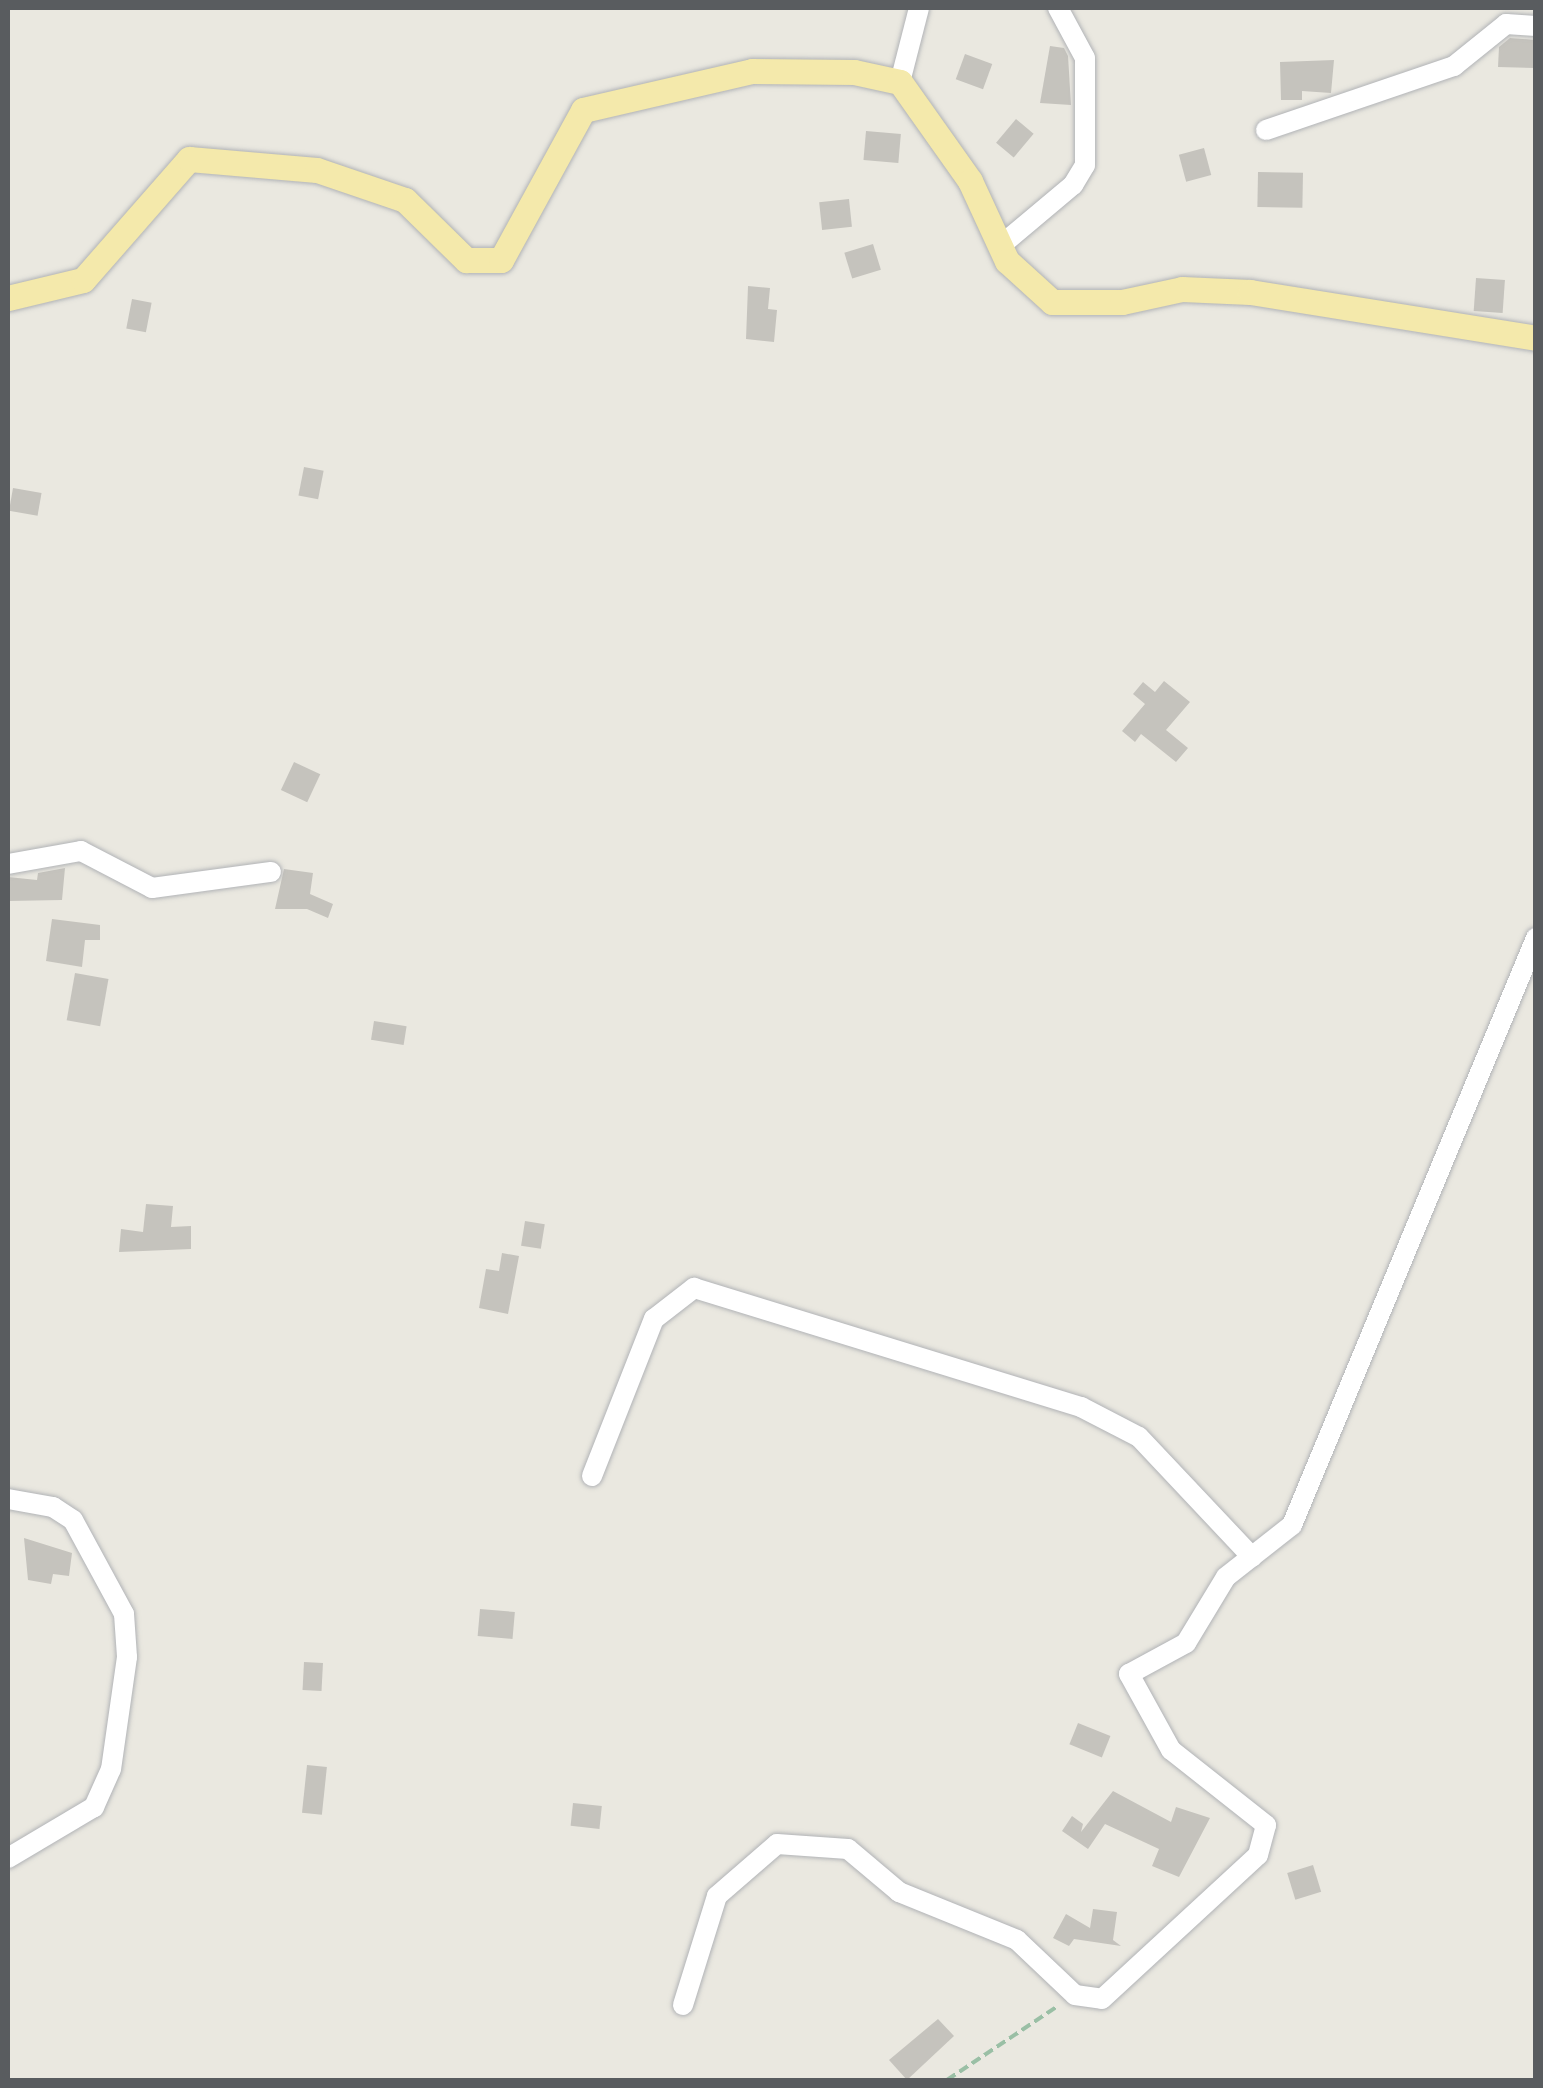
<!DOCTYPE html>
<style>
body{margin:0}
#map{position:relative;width:1543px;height:2088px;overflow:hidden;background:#eae8e0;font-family:Overpass,sans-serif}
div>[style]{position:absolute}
.building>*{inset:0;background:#c5c3bd;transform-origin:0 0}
.path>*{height:4px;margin-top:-2px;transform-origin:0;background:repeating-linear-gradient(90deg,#9abfa5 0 10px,transparent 0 15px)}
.roads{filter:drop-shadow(0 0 2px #b1b3b6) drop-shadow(0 0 2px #b1b3b6)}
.minor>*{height:20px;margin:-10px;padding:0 10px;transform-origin:10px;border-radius:10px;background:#fff}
.major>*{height:25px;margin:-12.5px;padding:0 12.5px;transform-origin:12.5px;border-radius:12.5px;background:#f4e9ab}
span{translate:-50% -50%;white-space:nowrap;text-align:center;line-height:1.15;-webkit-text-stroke:8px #fff;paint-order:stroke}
.frame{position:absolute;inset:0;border:10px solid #595c5f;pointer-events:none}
</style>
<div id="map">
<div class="building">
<i style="clip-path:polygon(1510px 38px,1536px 40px,1536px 68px,1498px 67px,1499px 47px)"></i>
<i style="clip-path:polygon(1050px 46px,1064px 48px,1068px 56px,1071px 105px,1040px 103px)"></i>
<i style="left:965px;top:54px;width:29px;height:27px;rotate:20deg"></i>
<i style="clip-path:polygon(1334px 60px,1331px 93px,1302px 91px,1302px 100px,1281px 100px,1280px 62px)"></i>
<i style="left:1016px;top:119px;width:23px;height:31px;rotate:40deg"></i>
<i style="left:866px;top:131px;width:35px;height:29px;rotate:5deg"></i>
<i style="left:1204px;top:148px;width:28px;height:26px;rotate:75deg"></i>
<i style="left:1258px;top:172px;width:45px;height:35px;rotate:1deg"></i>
<i style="left:849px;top:199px;width:28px;height:30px;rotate:84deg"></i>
<i style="left:873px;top:244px;width:27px;height:30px;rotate:73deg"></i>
<i style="left:1476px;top:278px;width:29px;height:33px;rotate:4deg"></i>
<i style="clip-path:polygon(748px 286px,770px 288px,768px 309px,777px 310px,774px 342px,746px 339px)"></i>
<i style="left:132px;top:299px;width:20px;height:30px;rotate:11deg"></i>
<i style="left:304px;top:467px;width:20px;height:29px;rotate:11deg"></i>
<i style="left:13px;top:488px;width:29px;height:23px;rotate:10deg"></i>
<i style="clip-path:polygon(1164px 681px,1190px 702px,1166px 730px,1188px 748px,1176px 762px,1141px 734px,1135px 742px,1122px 731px,1145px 704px,1133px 694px,1143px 682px,1155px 692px)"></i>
<i style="left:294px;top:762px;width:29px;height:31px;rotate:25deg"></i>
<i style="clip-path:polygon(65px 868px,62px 900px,8px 901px,8px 877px,37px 880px,38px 873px)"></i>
<i style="clip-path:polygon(284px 869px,313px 873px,310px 894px,333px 904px,328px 918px,307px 909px,275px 909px)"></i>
<i style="clip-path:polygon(52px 919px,100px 925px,100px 940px,85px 940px,82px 967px,46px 961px)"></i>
<i style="left:75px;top:973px;width:34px;height:48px;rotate:10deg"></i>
<i style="left:374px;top:1021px;width:33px;height:19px;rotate:9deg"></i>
<i style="clip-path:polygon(146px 1204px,173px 1206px,171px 1227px,191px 1226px,191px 1249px,119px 1252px,121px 1229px,143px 1232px)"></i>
<i style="left:525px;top:1221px;width:20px;height:25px;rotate:9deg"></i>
<i style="clip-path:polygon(502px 1253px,519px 1256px,508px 1314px,479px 1308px,486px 1269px,499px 1271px)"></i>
<i style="clip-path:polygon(24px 1538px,72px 1553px,69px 1576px,53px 1574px,51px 1584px,28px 1580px)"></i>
<i style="left:480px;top:1609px;width:35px;height:27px;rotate:5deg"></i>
<i style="left:304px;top:1662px;width:19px;height:28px;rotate:3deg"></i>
<i style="left:1078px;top:1723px;width:35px;height:23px;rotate:22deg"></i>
<i style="left:307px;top:1765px;width:20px;height:48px;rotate:6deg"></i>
<i style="clip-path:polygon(1113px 1791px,1171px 1822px,1176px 1807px,1210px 1818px,1179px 1877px,1152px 1866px,1159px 1849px,1105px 1824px,1088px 1849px,1062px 1831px,1072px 1816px,1083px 1824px,1081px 1832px)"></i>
<i style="left:573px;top:1803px;width:29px;height:23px;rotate:6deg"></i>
<i style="left:1313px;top:1865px;width:28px;height:27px;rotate:73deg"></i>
<i style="clip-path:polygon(1093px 1909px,1117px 1912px,1113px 1940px,1121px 1946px,1074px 1939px,1069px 1946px,1053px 1938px,1066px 1914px,1090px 1928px)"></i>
<i style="clip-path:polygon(938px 2019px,954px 2036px,907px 2080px,889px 2060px)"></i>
</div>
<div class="path">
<i style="left:947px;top:2080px;width:133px;rotate:-33.7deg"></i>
</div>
<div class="roads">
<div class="minor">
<i style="left:900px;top:82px;width:76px;rotate:-75.6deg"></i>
<i style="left:1266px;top:130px;width:199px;rotate:-18.8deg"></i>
<i style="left:1454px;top:66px;width:67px;rotate:-38.9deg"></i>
<i style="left:1506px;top:24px;width:30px;rotate:4deg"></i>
<i style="left:999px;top:247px;width:97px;rotate:-40deg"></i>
<i style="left:1073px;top:185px;width:23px;rotate:-59deg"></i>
<i style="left:1085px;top:165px;width:107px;rotate:-90deg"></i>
<i style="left:1085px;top:58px;width:57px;rotate:-118.4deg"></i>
<i style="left:8px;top:864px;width:74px;rotate:-10.1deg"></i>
<i style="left:81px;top:851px;width:80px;rotate:27.5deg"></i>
<i style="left:152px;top:888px;width:120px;rotate:-7.7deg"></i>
<i style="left:592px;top:1476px;width:169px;rotate:-68.5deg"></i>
<i style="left:654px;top:1319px;width:51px;rotate:-37.8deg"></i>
<i style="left:694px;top:1288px;width:405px;rotate:17.1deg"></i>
<i style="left:1081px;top:1407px;width:65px;rotate:27.3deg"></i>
<i style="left:1139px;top:1437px;width:165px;rotate:46.7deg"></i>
<i style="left:8px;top:1499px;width:46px;rotate:10.1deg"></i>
<i style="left:53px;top:1507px;width:24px;rotate:33deg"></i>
<i style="left:73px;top:1520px;width:107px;rotate:61.5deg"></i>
<i style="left:124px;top:1614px;width:43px;rotate:86deg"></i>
<i style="left:127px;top:1657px;width:113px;rotate:98.1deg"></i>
<i style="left:111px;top:1769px;width:42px;rotate:114.1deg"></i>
<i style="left:94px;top:1807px;width:100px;rotate:149.3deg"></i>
<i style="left:683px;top:2005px;width:114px;rotate:-72.7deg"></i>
<i style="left:717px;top:1896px;width:79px;rotate:-40.9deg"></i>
<i style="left:777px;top:1844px;width:71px;rotate:4deg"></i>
<i style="left:848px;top:1849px;width:67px;rotate:40.1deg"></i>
<i style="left:899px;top:1892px;width:127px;rotate:22.1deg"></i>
<i style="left:1017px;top:1940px;width:80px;rotate:43.5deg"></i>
<i style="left:1075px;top:1995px;width:27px;rotate:8deg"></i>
<i style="left:1102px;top:1999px;width:212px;rotate:-42.7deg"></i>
<i style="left:1258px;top:1855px;width:31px;rotate:-75deg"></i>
<i style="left:1266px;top:1825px;width:121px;rotate:-141.7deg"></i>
<i style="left:1171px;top:1750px;width:87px;rotate:-118.9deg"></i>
<i style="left:1129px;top:1674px;width:65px;rotate:-28.5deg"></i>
<i style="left:1186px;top:1643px;width:77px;rotate:-58.8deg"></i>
<i style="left:1226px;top:1577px;width:84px;rotate:-38.2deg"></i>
<i style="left:1292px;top:1525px;width:636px;rotate:-67.43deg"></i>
</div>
<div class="major">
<i style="left:8px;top:298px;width:77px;rotate:-13.5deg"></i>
<i style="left:83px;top:280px;width:161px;rotate:-48.8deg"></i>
<i style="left:189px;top:159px;width:128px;rotate:4.9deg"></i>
<i style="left:317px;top:170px;width:93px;rotate:18.8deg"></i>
<i style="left:405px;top:200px;width:86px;rotate:44.5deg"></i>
<i style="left:466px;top:260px;width:35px"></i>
<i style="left:501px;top:260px;width:171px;rotate:-61.3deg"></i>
<i style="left:583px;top:110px;width:173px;rotate:-13deg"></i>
<i style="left:752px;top:71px;width:102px;rotate:0.6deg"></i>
<i style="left:854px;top:72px;width:47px;rotate:12.3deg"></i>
<i style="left:900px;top:82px;width:121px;rotate:54.7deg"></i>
<i style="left:970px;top:181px;width:88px;rotate:65.2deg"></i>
<i style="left:1007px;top:261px;width:61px;rotate:42.3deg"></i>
<i style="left:1052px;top:302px;width:70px"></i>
<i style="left:1122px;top:302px;width:61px;rotate:-12.2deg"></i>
<i style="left:1182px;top:289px;width:68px;rotate:2.5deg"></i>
<i style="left:1250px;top:292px;width:290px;rotate:9.1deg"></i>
</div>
</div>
<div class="frame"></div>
</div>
